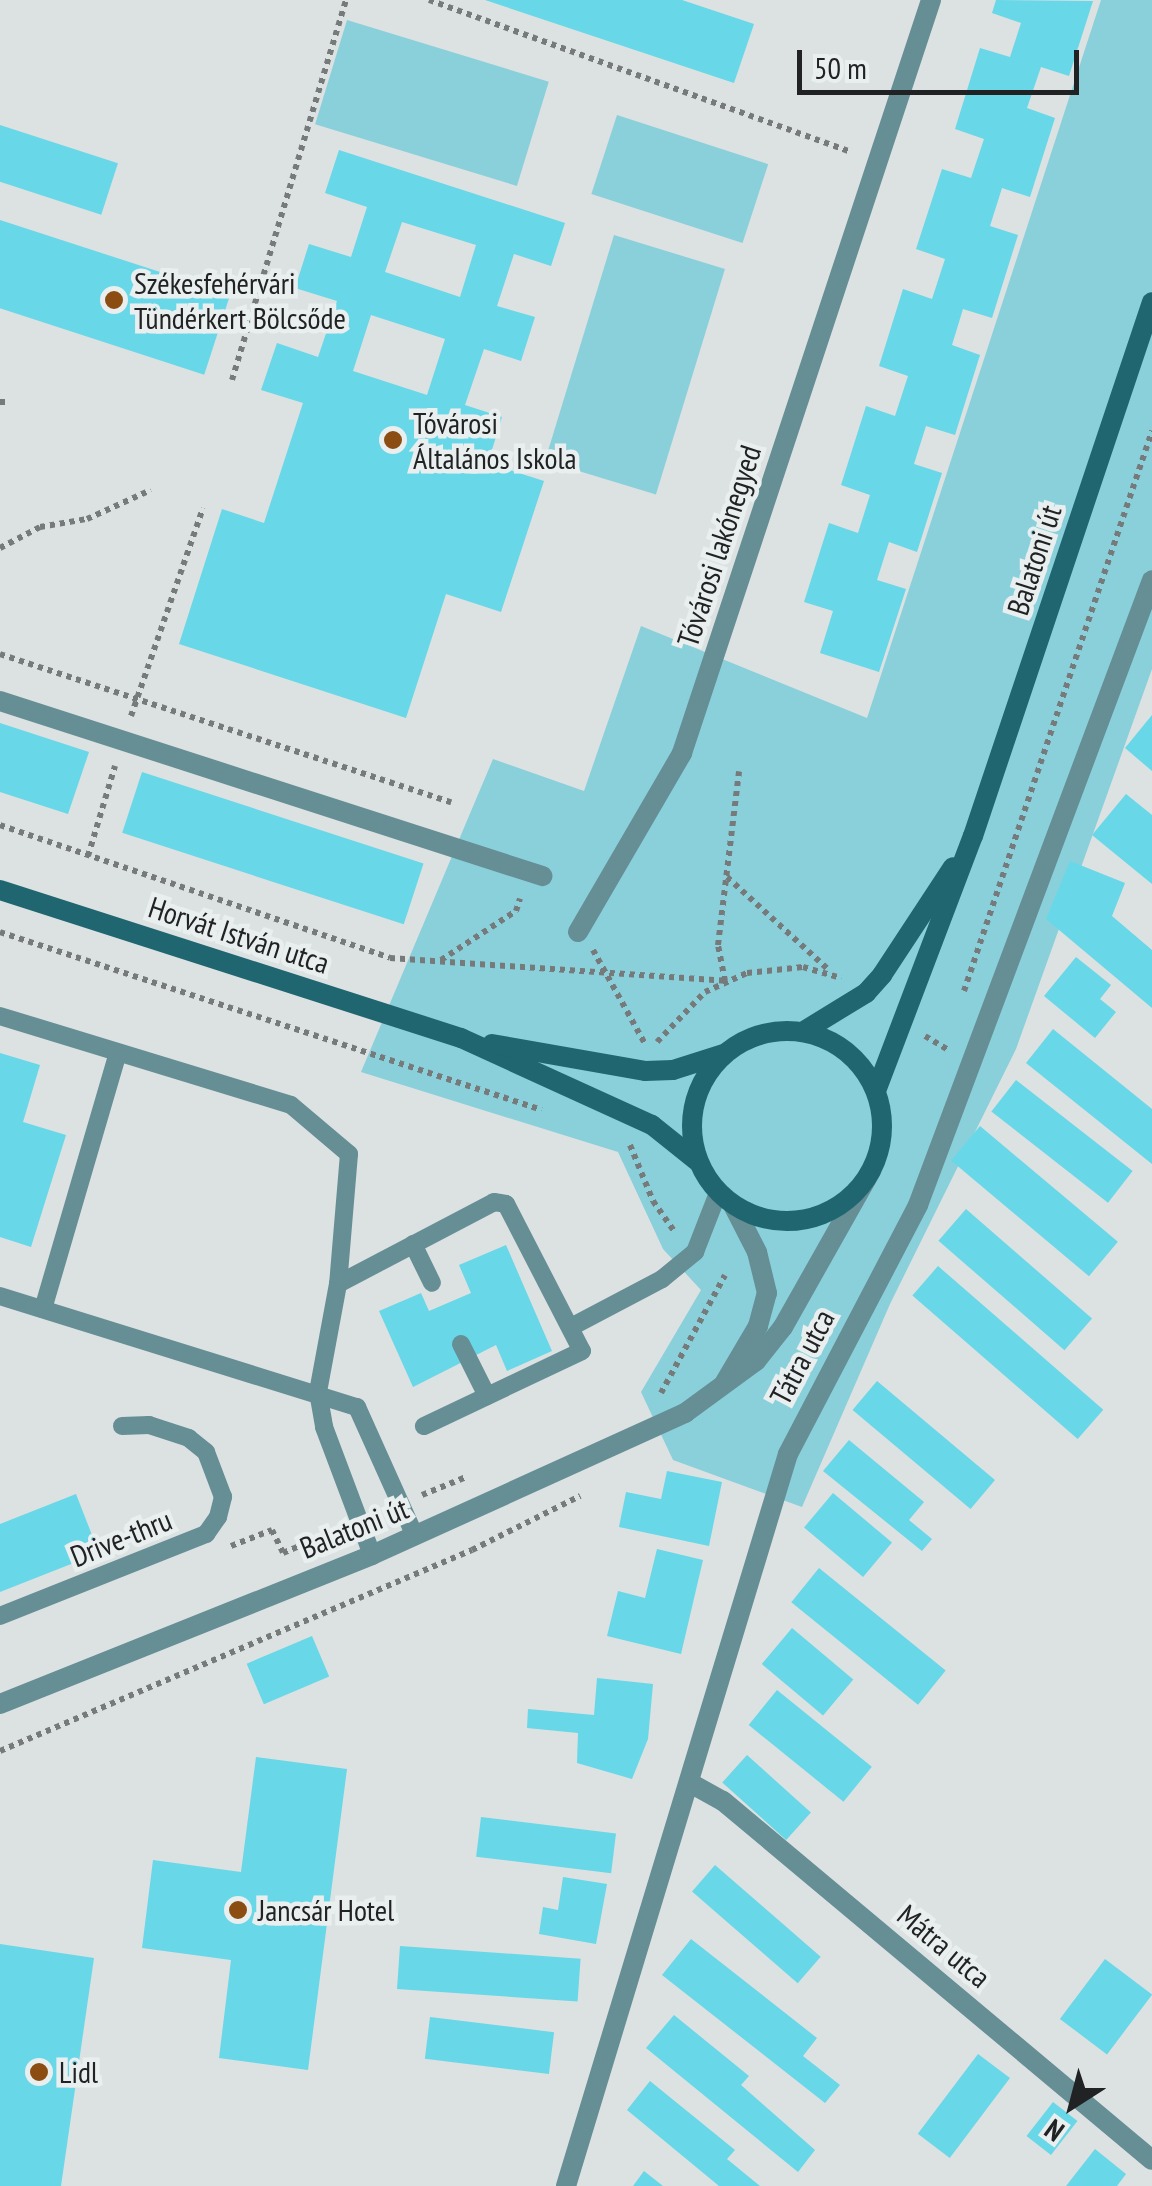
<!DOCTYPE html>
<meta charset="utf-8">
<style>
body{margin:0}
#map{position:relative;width:1152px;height:2186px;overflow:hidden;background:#dce1e2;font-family:"PT Sans Narrow",sans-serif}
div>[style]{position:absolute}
.green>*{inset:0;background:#8ad0db;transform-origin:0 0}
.building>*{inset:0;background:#68d7e7;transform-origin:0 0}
.path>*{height:6px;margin-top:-3px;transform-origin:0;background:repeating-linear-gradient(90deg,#777a7b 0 5px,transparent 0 10px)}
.lane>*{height:18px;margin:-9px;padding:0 9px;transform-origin:9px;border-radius:9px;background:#658e95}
.street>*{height:20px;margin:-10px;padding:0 10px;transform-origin:10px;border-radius:10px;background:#658e95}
.secondary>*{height:20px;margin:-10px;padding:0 10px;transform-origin:10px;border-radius:10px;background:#1f6670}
.secondary>.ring{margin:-10px;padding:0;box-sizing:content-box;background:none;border:20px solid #1f6670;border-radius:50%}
.dots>*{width:28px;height:28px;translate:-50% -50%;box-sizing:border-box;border:5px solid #e9eeef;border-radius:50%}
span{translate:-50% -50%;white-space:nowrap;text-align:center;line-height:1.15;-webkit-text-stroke:9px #e9eeef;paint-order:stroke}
.poi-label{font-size:30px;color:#212223}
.left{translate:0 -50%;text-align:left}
.street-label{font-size:30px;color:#212223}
.north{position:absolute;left:1022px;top:2056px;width:100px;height:100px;-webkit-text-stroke:8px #e9eeef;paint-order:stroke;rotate:216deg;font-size:28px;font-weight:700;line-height:40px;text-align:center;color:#212223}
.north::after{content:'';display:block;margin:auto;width:35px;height:45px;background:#212223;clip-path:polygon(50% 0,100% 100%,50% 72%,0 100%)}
.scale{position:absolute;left:797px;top:50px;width:282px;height:45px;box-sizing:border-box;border:5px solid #212223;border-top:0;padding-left:12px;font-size:30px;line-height:35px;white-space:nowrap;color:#212223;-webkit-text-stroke:8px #e9eeef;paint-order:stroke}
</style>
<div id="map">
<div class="green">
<i style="clip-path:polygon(1101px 0,1152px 0,1152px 669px,1016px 1049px,890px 1304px,802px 1507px,673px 1460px,641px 1392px,701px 1290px,663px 1249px,618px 1152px,361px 1072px,493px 759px,584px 791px,641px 626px,867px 718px)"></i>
<i style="left:347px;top:20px;width:211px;height:109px;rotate:17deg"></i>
<i style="left:617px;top:115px;width:159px;height:83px;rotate:18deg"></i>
<i style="left:614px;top:235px;width:116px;height:236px;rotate:17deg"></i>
</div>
<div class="building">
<i style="clip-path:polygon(485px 0,682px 0,754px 24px,734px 83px)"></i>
<i style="clip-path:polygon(996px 0,1093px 1px,1069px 76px,1041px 67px,1027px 108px,1055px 118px,1030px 197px,1002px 188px,990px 226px,1018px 235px,992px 318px,963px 309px,952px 345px,980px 355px,955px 435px,926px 426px,914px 464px,942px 473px,917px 552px,889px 542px,877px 580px,906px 589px,879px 672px,820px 653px,833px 611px,804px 602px,829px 523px,858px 533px,870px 495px,841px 485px,866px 406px,895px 416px,908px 376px,879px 366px,903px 289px,932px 299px,945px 259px,916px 249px,942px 169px,971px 178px,984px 139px,955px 129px,980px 48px,1010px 57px,1021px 23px,992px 13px)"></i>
<i style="left:0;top:125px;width:124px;height:54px;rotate:18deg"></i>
<i style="clip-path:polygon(evenodd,339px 150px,565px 223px,551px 266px,514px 254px,497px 306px,535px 317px,521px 361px,484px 349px,465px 405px,502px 417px,488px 463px,544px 481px,501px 612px,446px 594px,406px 718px,179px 644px,222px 509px,264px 523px,303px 403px,261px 390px,277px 343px,318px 357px,337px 301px,295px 288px,309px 244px,351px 257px,367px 207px,325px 193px,339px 150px,402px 222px,476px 245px,460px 297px,385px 272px,402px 222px,339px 150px,371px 315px,445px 339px,427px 395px,353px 371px,371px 315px)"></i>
<i style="left:0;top:220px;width:242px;height:84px;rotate:18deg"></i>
<i style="clip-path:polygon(1152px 715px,1152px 771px,1125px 748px)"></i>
<i style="clip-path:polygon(0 723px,89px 752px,68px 814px,0 792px)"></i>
<i style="left:142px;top:772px;width:296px;height:64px;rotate:18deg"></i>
<i style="clip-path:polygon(1126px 794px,1152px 815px,1152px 884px,1092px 835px)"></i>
<i style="clip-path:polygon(1070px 861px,1125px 883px,1112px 916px,1152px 950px,1152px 1008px,1046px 919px)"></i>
<i style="clip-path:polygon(1076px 957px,1111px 985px,1100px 999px,1116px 1012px,1095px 1038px,1044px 996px)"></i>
<i style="clip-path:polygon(1053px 1029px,1152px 1109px,1152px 1164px,1026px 1063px)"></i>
<i style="clip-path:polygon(0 1053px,40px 1065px,23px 1122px,66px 1135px,31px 1247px,0 1237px)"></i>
<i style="left:1016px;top:1080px;width:148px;height:40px;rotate:38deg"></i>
<i style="left:980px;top:1126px;width:180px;height:45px;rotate:40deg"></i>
<i style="left:966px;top:1209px;width:167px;height:42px;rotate:41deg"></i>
<i style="clip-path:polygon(506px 1245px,552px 1351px,507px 1371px,496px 1345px,413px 1387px,379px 1311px,421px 1293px,429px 1311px,471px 1293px,459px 1265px)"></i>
<i style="left:938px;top:1266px;width:219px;height:39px;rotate:41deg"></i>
<i style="left:877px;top:1381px;width:154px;height:38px;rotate:40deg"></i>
<i style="clip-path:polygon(849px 1440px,924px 1502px,909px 1520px,932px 1539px,922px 1551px,823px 1471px)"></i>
<i style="clip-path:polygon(667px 1471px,722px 1482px,709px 1546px,619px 1527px,626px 1492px,661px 1499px)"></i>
<i style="left:833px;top:1493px;width:77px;height:45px;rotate:40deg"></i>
<i style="clip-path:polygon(76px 1494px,99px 1553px,0 1592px,0 1524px)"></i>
<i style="clip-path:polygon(657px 1549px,703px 1560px,681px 1654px,607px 1636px,618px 1591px,645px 1598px)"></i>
<i style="left:819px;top:1568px;width:163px;height:44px;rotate:39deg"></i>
<i style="left:792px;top:1628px;width:80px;height:47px;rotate:40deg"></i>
<i style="left:312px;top:1636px;width:44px;height:71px;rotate:67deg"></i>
<i style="clip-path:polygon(597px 1678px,653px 1684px,648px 1739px,632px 1779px,577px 1763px,578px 1733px,527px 1728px,528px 1709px,594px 1715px)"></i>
<i style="left:777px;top:1690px;width:122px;height:45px;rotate:39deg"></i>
<i style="left:747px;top:1755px;width:86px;height:37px;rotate:42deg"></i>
<i style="clip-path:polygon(256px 1757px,347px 1769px,308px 2070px,219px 2058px,231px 1960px,142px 1948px,153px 1860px,241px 1872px)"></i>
<i style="left:481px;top:1817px;width:136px;height:40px;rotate:7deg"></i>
<i style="left:715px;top:1865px;width:140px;height:35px;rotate:41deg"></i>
<i style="clip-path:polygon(563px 1877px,607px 1884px,596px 1944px,539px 1934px,543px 1907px,558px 1910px)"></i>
<i style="clip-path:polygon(691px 1939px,817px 2038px,803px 2056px,840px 2085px,825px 2103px,662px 1975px)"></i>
<i style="clip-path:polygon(0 1944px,94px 1958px,61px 2186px,0 2186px)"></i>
<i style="left:400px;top:1946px;width:181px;height:43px;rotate:4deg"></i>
<i style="left:1105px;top:1959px;width:59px;height:75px;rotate:37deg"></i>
<i style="clip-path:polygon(674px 2015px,749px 2076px,741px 2085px,815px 2150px,798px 2172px,646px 2048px)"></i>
<i style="left:430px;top:2017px;width:125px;height:42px;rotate:7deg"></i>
<i style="left:978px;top:2054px;width:40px;height:100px;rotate:37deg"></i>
<i style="clip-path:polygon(650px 2081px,735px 2150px,727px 2159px,760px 2186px,719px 2186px,627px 2110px)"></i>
<i style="left:1053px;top:2102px;width:31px;height:43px;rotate:38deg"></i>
<i style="clip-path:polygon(1095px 2149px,1126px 2174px,1117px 2186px,1066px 2186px)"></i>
<i style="clip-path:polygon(644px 2171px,663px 2186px,633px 2186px)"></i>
</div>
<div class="path">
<i style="left:429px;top:0;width:449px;rotate:19.8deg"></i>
<i style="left:232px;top:380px;width:397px;rotate:-73.3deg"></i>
<i style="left:0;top:402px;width:5px"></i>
<i style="left:0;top:548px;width:45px;rotate:-27.7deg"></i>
<i style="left:40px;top:527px;width:48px;rotate:-9.7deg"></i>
<i style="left:87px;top:519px;width:70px;rotate:-24.4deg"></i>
<i style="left:0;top:654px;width:475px;rotate:18.2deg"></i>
<i style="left:131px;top:716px;width:220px;rotate:-70.9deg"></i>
<i style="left:0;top:825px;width:412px;rotate:18.8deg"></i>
<i style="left:390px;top:958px;width:336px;rotate:3.9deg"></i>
<i style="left:725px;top:981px;width:37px;rotate:-101deg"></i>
<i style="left:718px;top:945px;width:175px;rotate:-83.1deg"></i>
<i style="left:88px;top:856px;width:94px;rotate:-73.3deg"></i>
<i style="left:727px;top:877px;width:139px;rotate:42.4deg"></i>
<i style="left:0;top:932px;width:570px;rotate:18.18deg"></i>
<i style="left:593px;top:950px;width:107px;rotate:61deg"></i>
<i style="left:441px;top:960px;width:90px;rotate:-33.2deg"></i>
<i style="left:516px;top:911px;width:13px;rotate:-72deg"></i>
<i style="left:964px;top:991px;width:591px;rotate:-71.44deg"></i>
<i style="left:925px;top:1036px;width:27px;rotate:31deg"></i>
<i style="left:657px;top:1042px;width:69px;rotate:-46.2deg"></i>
<i style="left:705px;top:992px;width:46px;rotate:-24.3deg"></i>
<i style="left:747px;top:973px;width:56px;rotate:-6.1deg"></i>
<i style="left:803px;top:967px;width:40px;rotate:16deg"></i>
<i style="left:630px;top:1145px;width:61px;rotate:67.7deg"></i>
<i style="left:653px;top:1201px;width:37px;rotate:55deg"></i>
<i style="left:661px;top:1393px;width:134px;rotate:-61.5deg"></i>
<i style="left:422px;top:1495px;width:48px;rotate:-22.2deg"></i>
<i style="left:231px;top:1546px;width:44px;rotate:-21.3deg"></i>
<i style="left:272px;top:1530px;width:25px;rotate:64deg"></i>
<i style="left:283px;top:1553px;width:59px;rotate:-23.1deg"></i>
<i style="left:0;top:1751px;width:513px;rotate:-23.07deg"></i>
<i style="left:472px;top:1550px;width:121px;rotate:-26.6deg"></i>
</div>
<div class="lane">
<i style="left:0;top:1016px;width:304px;rotate:17deg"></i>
<i style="left:291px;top:1105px;width:76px;rotate:40.2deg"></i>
<i style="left:349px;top:1154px;width:130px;rotate:94.8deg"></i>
<i style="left:338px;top:1284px;width:110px;rotate:100.5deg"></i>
<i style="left:318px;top:1392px;width:36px;rotate:80deg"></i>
<i style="left:324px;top:1427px;width:137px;rotate:69.4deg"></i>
<i style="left:413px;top:1244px;width:43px;rotate:64deg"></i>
<i style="left:338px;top:1284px;width:176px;rotate:-27.7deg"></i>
<i style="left:494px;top:1202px;width:12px;rotate:9deg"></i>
<i style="left:506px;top:1204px;width:165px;rotate:62.7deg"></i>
<i style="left:582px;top:1351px;width:175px;rotate:154.6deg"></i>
<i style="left:0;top:1296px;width:374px;rotate:17.3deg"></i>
<i style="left:357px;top:1407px;width:141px;rotate:65.8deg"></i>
<i style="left:43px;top:1309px;width:267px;rotate:-73.7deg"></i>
<i style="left:571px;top:1327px;width:103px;rotate:-27.8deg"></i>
<i style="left:662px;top:1279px;width:43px;rotate:-39.3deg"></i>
<i style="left:695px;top:1252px;width:63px;rotate:-68.7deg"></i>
<i style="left:461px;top:1344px;width:58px;rotate:63.4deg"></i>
<i style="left:0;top:1616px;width:222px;rotate:-21.7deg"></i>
<i style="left:206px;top:1534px;width:21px;rotate:-55deg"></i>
<i style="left:218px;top:1517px;width:21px;rotate:-76deg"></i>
<i style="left:223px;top:1497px;width:48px;rotate:-110.7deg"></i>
<i style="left:206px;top:1452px;width:22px;rotate:-141deg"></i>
<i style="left:189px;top:1438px;width:42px;rotate:-162deg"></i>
<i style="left:149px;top:1425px;width:27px;rotate:178deg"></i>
</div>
<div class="street">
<i style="left:0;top:701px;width:570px;rotate:17.89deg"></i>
<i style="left:578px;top:932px;width:207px;rotate:-59.8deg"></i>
<i style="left:682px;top:753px;width:793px;rotate:-71.7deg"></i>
<i style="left:725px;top:1382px;width:65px;rotate:-59.5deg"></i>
<i style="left:758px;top:1326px;width:34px;rotate:-75deg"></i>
<i style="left:767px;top:1293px;width:42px;rotate:-103.7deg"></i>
<i style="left:757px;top:1252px;width:53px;rotate:-117.1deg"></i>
<i style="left:0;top:1704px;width:401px;rotate:-21.8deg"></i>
<i style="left:372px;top:1555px;width:344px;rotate:-24.4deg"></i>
<i style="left:685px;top:1413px;width:88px;rotate:-36.2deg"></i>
<i style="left:756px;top:1361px;width:43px;rotate:-51.5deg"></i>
<i style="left:783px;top:1327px;width:179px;rotate:-60.6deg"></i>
<i style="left:692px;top:1784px;width:35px;rotate:29deg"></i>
<i style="left:723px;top:1801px;width:559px;rotate:39.92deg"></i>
<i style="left:566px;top:2186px;width:765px;rotate:-73.13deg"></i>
<i style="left:788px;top:1454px;width:281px;rotate:-62.4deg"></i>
<i style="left:918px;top:1205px;width:667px;rotate:-69.47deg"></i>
</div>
<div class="secondary">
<i style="left:0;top:890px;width:484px;rotate:17.8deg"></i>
<i style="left:461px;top:1038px;width:210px;rotate:24.5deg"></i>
<i style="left:652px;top:1125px;width:58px;rotate:38.7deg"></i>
<i style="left:804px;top:1031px;width:73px;rotate:-31.5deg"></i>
<i style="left:866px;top:993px;width:24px;rotate:-48deg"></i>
<i style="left:882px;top:975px;width:129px;rotate:-56.7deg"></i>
<i class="ring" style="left:692px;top:1031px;width:170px;height:170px"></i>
<i style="left:492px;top:1044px;width:155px;rotate:10deg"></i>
<i style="left:645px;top:1071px;width:28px;rotate:-2deg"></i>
<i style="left:673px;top:1070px;width:52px;rotate:-17.7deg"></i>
<i style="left:876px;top:1091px;width:273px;rotate:-69.2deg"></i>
<i style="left:973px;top:836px;width:563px;rotate:-71.47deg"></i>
</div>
<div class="dots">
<i style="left:114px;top:300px;background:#8b4d11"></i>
<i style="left:393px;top:440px;background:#8b4d11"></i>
<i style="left:238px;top:1910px;background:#8b4d11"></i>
<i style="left:39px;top:2072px;background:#8b4d11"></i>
</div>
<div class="poi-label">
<span class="left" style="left:134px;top:300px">Székesfehérvári<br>Tündérkert Bölcsőde</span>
<span class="left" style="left:413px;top:440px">Tóvárosi<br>Általános Iskola</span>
<span class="left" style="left:258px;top:1910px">Jancsár Hotel</span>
<span class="left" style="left:59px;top:2072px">Lidl</span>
</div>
<div class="street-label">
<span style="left:719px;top:546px;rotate:-72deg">Tóvárosi lakónegyed</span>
<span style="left:1034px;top:560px;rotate:-72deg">Balatoni út</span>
<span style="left:239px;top:935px;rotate:18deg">Horvát István utca</span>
<span style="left:802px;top:1357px;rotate:-62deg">Tátra utca</span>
<span style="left:354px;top:1528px;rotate:-22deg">Balatoni út</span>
<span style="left:121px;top:1538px;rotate:-22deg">Drive-thru</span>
<span style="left:944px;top:1946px;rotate:40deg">Mátra utca</span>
</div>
<div class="north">N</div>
<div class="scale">50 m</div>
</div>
